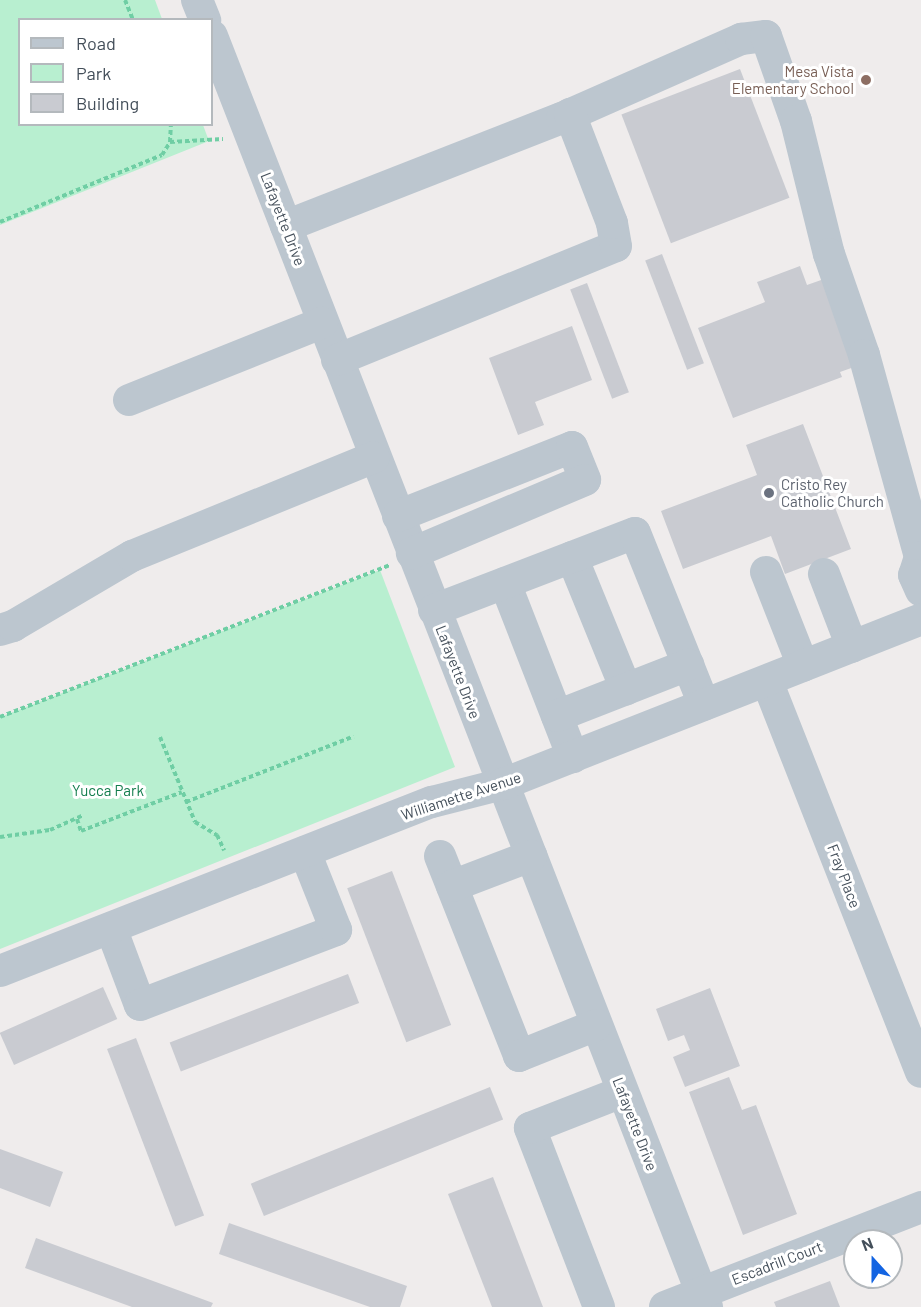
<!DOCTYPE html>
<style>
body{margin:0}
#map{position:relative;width:921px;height:1307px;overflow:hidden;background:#efecec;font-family:Barlow,sans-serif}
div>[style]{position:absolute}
.green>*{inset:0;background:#b8efd0}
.building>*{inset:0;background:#c9cbd1;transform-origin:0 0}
.path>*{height:4px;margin-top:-2px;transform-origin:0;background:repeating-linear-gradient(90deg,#6fcea4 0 4.5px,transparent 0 7.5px)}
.minor>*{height:32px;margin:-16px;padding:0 16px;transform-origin:16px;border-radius:16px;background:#bcc6cf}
.dots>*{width:16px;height:16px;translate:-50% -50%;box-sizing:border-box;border:3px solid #fff;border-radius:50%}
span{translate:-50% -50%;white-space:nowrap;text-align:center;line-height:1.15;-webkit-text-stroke:6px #fff;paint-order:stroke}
.education-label{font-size:15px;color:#785e54}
.right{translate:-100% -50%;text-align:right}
.street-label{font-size:15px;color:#444f5a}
.worship-label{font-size:15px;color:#5b616d}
.left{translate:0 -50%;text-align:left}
.park-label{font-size:15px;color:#137d4d}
.legend{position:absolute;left:18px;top:18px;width:195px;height:108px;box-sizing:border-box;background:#fff;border:2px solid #b4b9bd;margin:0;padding:8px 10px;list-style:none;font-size:18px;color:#444f5a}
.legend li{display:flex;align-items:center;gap:12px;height:30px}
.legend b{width:30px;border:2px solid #b4b9bd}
.north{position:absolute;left:843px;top:1229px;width:60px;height:60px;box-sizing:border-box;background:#fff;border:2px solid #b4b9bd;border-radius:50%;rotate:339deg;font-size:16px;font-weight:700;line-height:24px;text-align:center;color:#444f5a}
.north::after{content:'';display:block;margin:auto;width:21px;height:27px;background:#1364e2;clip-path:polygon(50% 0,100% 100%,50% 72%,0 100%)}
</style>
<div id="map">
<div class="green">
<i style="clip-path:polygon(0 0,155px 0,162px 19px,20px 20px,20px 124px,203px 125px,209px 141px,0 225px)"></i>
<i style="clip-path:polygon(380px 570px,455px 767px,0 949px,0 717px)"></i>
</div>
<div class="building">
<i style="left:740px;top:69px;width:138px;height:127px;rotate:69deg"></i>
<i style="left:662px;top:254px;width:117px;height:18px;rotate:69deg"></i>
<i style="clip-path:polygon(800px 266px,807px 285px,824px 279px,857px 366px,840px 372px,842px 377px,733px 418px,698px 328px,765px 302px,757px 282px)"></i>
<i style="left:587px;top:283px;width:117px;height:18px;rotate:69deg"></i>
<i style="clip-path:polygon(572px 326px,592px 380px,535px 402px,544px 425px,518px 435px,489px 358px)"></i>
<i style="clip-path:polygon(803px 424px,851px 549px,785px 574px,771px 536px,683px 569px,661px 511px,757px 475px,746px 445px)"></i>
<i style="left:392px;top:871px;width:165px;height:48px;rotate:69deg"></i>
<i style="left:348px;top:974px;width:31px;height:191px;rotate:69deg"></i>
<i style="left:103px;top:987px;width:35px;height:113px;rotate:66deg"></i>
<i style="clip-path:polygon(710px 988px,740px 1066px,685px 1087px,673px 1057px,690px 1050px,684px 1035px,668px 1041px,656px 1009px)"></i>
<i style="left:136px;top:1038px;width:190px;height:31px;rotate:69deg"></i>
<i style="clip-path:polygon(729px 1077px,742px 1110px,756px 1105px,797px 1214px,743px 1235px,689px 1092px)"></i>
<i style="left:490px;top:1087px;width:35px;height:258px;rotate:68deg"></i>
<i style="clip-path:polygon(0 1149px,63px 1172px,50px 1207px,0 1188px)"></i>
<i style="clip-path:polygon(493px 1177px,543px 1307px,492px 1307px,448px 1194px)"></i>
<i style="clip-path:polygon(229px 1223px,407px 1286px,400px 1307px,370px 1307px,219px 1254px)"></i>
<i style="clip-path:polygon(36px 1238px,213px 1303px,211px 1307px,132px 1307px,25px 1268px)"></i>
<i style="clip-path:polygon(830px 1281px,840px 1307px,776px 1307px,774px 1302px)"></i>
</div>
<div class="path">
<i style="left:125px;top:0;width:22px;rotate:68deg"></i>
<i style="left:170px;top:142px;width:53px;rotate:-3.2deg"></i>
<i style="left:0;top:222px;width:175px;rotate:-22.5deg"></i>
<i style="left:162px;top:155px;width:15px;rotate:-58deg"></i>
<i style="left:170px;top:142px;width:18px;rotate:-87deg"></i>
<i style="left:0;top:717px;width:419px;rotate:-21.3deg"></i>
<i style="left:160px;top:737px;width:92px;rotate:67.6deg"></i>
<i style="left:195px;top:822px;width:26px;rotate:31deg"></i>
<i style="left:217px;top:835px;width:17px;rotate:65deg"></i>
<i style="left:186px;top:802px;width:180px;rotate:-21.4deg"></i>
<i style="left:77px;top:819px;width:13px;rotate:72deg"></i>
<i style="left:81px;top:831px;width:108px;rotate:-21.1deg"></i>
<i style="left:0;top:837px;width:50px;rotate:-8deg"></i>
<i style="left:50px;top:830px;width:35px;rotate:-24deg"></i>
</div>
<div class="minor">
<i style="left:197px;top:0;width:22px;rotate:68deg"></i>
<i style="left:212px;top:36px;width:1364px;rotate:68.72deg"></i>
<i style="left:286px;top:226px;width:296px;rotate:-21.4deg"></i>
<i style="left:562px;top:118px;width:196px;rotate:-23.8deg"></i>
<i style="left:741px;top:39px;width:25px;rotate:-7deg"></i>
<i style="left:766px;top:36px;width:90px;rotate:70.6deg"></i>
<i style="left:796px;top:121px;width:137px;rotate:76.1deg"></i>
<i style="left:829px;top:254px;width:107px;rotate:70.9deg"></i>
<i style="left:864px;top:355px;width:210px;rotate:74.5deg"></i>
<i style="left:920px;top:557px;width:19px;rotate:108deg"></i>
<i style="left:914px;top:575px;width:17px;rotate:66deg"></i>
<i style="left:337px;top:360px;width:301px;rotate:-22.2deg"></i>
<i style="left:616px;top:246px;width:23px;rotate:-100deg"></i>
<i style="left:612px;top:223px;width:117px;rotate:-111.1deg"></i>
<i style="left:129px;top:400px;width:208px;rotate:-21.8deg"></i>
<i style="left:398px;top:516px;width:187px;rotate:-21.6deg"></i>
<i style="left:572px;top:447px;width:35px;rotate:68deg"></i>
<i style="left:585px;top:480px;width:188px;rotate:157.1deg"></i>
<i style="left:572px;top:557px;width:143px;rotate:67.8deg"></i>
<i style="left:766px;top:572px;width:101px;rotate:68.5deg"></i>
<i style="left:824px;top:574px;width:78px;rotate:69deg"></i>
<i style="left:505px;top:583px;width:187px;rotate:68.7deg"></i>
<i style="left:434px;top:610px;width:215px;rotate:-21deg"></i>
<i style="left:635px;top:533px;width:185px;rotate:68.1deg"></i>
<i style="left:0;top:630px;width:14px;rotate:-17deg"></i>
<i style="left:13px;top:626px;width:138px;rotate:-30.5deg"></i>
<i style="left:132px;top:556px;width:261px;rotate:-22.2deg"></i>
<i style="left:767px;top:681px;width:420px;rotate:68.5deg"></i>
<i style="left:557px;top:716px;width:141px;rotate:-21.3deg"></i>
<i style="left:440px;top:856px;width:215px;rotate:68.4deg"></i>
<i style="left:519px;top:1056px;width:83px;rotate:-21.9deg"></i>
<i style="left:452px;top:886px;width:85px;rotate:-20.8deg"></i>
<i style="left:111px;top:928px;width:82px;rotate:69.4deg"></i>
<i style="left:140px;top:1005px;width:210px;rotate:-20.9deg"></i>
<i style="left:336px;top:930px;width:84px;rotate:-111.7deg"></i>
<i style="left:0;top:971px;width:464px;rotate:-21.4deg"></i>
<i style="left:432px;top:802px;width:73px;rotate:-14.2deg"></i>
<i style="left:503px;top:784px;width:449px;rotate:-21.5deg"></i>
<i style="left:599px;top:1307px;width:192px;rotate:-111.1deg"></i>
<i style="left:530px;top:1128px;width:99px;rotate:-21.4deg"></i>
<i style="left:665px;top:1307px;width:275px;rotate:-21.3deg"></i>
</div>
<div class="dots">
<i style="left:866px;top:80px;background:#8d6e63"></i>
<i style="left:769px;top:493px;background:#6b7280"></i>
</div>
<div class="education-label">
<span class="right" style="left:854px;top:80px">Mesa Vista<br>Elementary School</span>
</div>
<div class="street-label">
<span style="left:283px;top:219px;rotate:69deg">Lafayette Drive</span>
<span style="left:458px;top:672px;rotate:69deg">Lafayette Drive</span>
<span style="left:461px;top:796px;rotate:-18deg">Williamette Avenue</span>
<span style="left:844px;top:876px;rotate:69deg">Fray Place</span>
<span style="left:635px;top:1124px;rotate:69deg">Lafayette Drive</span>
<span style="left:777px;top:1263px;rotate:-21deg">Escadrill Court</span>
</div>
<div class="worship-label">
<span class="left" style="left:781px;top:493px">Cristo Rey<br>Catholic Church</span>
</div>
<div class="park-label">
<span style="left:108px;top:791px">Yucca Park</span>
</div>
<ul class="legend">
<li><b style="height:8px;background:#bcc6cf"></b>Road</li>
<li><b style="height:16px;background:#b8efd0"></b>Park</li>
<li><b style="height:16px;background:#c9cbd1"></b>Building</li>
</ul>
<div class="north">N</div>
</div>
